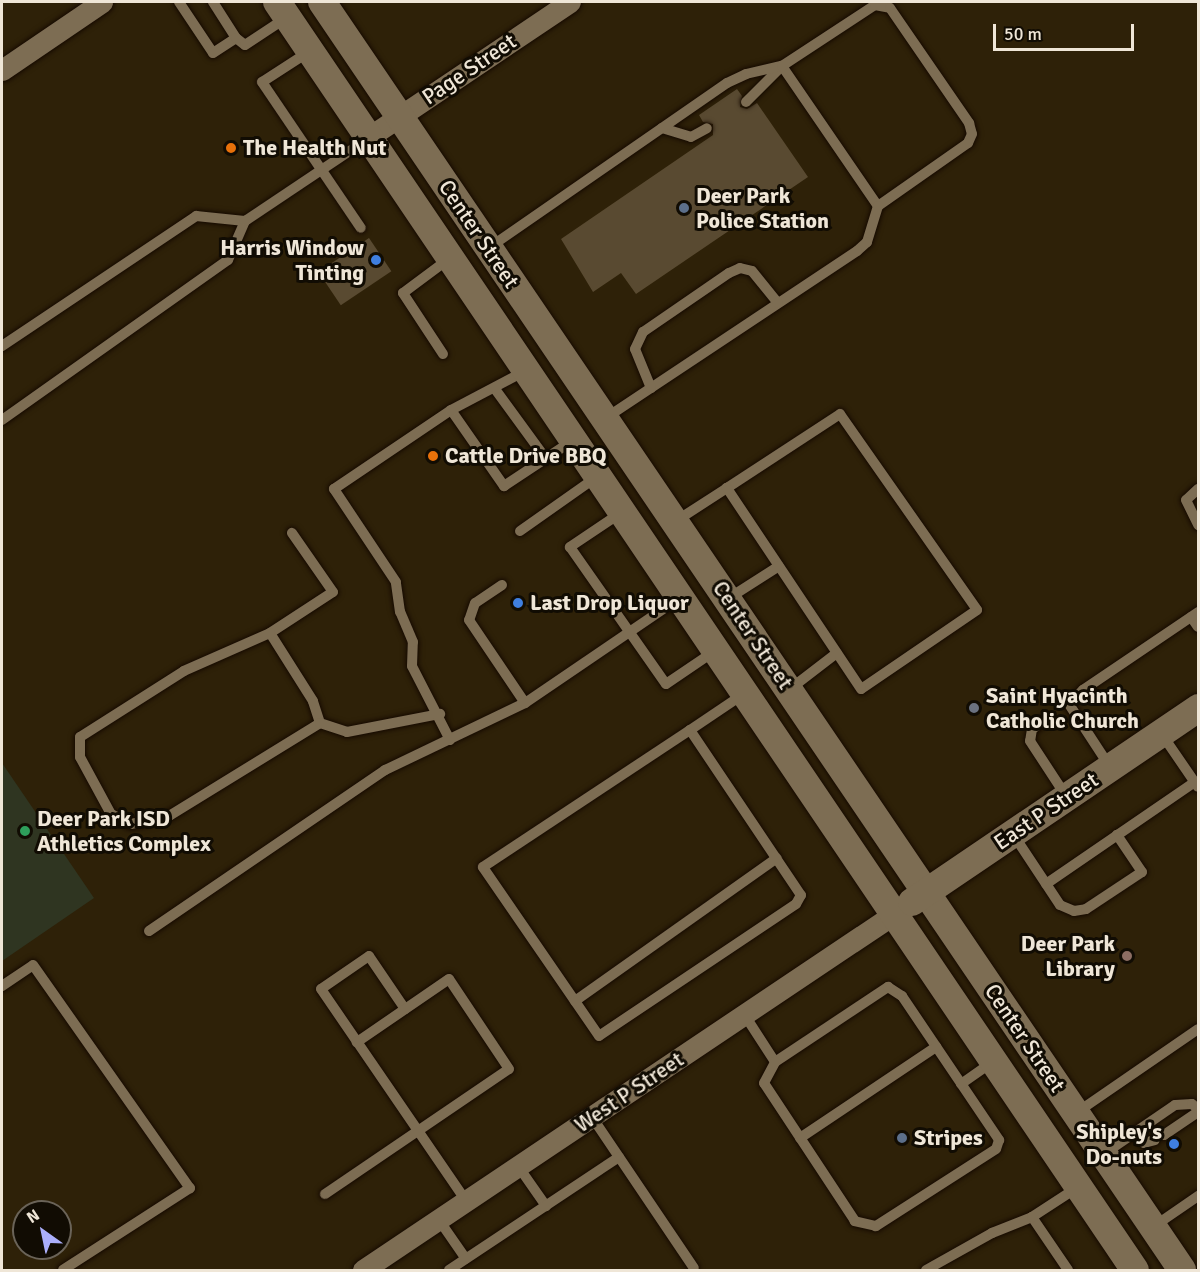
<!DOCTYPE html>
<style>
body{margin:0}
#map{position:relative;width:1200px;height:1272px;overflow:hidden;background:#2e2108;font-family:Signika,sans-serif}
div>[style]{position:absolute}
.green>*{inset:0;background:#2f3521}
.building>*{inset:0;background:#594a31;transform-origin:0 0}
.roads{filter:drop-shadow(0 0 2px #160a00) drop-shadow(0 0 2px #160a00)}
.lane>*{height:10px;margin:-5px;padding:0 5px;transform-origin:5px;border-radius:5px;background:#7d6d53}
.street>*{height:21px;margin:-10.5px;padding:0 10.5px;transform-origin:10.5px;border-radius:10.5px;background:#7d6d53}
.secondary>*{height:28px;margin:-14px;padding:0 14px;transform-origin:14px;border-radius:14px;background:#7d6d53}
.dots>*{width:16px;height:16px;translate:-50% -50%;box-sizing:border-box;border:3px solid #110c03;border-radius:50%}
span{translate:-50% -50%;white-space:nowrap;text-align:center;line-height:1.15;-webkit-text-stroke:6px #110c03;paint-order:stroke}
.street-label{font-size:22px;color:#efe6d7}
.poi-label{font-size:22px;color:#efe6d7;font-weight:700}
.left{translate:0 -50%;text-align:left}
.right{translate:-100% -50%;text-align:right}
.frame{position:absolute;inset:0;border:3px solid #efe6d7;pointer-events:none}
.north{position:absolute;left:12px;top:1200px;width:60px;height:60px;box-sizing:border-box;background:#110c03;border:2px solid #6a6358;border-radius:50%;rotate:327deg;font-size:16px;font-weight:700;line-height:24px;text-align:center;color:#efe6d7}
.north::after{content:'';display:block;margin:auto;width:21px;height:27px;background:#abaffb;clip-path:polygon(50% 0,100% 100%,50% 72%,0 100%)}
.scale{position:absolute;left:993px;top:24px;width:141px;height:27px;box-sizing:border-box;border:3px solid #efe6d7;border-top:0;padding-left:8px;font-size:18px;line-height:21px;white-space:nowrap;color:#efe6d7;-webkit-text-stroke:4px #110c03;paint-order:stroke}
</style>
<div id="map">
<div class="green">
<i style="clip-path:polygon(2px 763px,94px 898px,2px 961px)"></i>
</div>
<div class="building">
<i style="clip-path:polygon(737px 89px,742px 96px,740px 107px,747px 109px,757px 103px,808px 177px,636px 294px,621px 273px,593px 292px,561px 239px,713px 135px,713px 124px,703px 122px,699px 115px)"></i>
<i style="left:369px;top:238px;width:40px;height:61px;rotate:56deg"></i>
</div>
<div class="roads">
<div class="lane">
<i style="left:179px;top:2px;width:61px;rotate:56.3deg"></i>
<i style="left:213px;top:53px;width:27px;rotate:-33deg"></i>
<i style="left:236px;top:38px;width:43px;rotate:-122.6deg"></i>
<i style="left:236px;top:38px;width:11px;rotate:38deg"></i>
<i style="left:245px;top:45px;width:49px;rotate:-33.4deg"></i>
<i style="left:310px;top:51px;width:57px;rotate:147.1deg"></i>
<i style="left:262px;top:82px;width:176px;rotate:55.9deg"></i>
<i style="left:746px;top:102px;width:51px;rotate:-45deg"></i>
<i style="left:782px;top:66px;width:170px;rotate:55.6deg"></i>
<i style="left:662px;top:128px;width:30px;rotate:17deg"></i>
<i style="left:691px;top:137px;width:18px;rotate:-29deg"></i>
<i style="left:490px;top:247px;width:288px;rotate:-34.7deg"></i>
<i style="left:727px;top:83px;width:21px;rotate:-25deg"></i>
<i style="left:746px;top:74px;width:37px;rotate:-13deg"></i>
<i style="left:782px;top:66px;width:111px;rotate:-33.3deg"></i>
<i style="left:875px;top:5px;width:15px;rotate:11deg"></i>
<i style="left:890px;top:8px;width:140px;rotate:55.5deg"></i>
<i style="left:969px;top:123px;width:11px;rotate:75deg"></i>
<i style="left:972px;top:134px;width:10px;rotate:114deg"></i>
<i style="left:968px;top:143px;width:110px;rotate:145deg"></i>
<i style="left:878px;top:206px;width:38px;rotate:107deg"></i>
<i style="left:867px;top:242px;width:13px;rotate:138deg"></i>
<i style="left:857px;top:251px;width:301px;rotate:146.4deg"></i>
<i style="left:2px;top:346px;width:234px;rotate:-33.8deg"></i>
<i style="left:196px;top:216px;width:49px;rotate:5.8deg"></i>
<i style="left:443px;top:354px;width:73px;rotate:-123.3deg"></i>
<i style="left:403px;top:293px;width:59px;rotate:-36.7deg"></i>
<i style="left:651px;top:388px;width:42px;rotate:-112.3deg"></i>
<i style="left:635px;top:349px;width:19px;rotate:-65deg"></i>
<i style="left:643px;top:332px;width:104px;rotate:-34.5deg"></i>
<i style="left:729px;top:273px;width:12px;rotate:-24deg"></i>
<i style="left:740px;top:268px;width:12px;rotate:14deg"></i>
<i style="left:752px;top:271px;width:41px;rotate:50.9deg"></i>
<i style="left:495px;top:389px;width:87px;rotate:53.9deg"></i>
<i style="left:451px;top:410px;width:93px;rotate:55.1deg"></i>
<i style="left:504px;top:486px;width:82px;rotate:-33.5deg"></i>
<i style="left:2px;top:420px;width:277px;rotate:-35.3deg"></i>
<i style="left:228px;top:260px;width:43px;rotate:-66.4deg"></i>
<i style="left:245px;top:221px;width:149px;rotate:-33.8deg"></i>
<i style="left:1198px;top:489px;width:16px;rotate:137deg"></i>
<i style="left:1186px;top:500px;width:28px;rotate:64deg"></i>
<i style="left:622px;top:512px;width:63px;rotate:146.1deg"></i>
<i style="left:570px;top:547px;width:167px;rotate:55deg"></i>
<i style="left:666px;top:684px;width:60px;rotate:-34.2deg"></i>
<i style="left:676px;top:521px;width:61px;rotate:-32.9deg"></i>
<i style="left:727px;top:488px;width:135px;rotate:-33.2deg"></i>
<i style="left:840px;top:414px;width:239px;rotate:55deg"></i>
<i style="left:977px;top:610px;width:140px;rotate:145.7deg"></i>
<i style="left:861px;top:689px;width:242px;rotate:-123.7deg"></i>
<i style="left:520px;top:531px;width:95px;rotate:-35.2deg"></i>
<i style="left:502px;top:585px;width:32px;rotate:146deg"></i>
<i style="left:475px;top:603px;width:18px;rotate:109deg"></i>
<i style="left:469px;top:620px;width:100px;rotate:56deg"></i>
<i style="left:729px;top:598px;width:59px;rotate:-32.6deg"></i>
<i style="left:1191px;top:617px;width:12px;rotate:55deg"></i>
<i style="left:270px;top:633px;width:75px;rotate:-33.1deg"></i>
<i style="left:333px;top:592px;width:72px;rotate:-124.8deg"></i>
<i style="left:790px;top:689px;width:59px;rotate:-37.5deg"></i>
<i style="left:1044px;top:721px;width:14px;rotate:146deg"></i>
<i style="left:1032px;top:729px;width:12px;rotate:99deg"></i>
<i style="left:1030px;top:741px;width:66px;rotate:56.8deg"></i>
<i style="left:320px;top:723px;width:23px;rotate:-108deg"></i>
<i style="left:313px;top:701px;width:80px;rotate:-122.3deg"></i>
<i style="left:270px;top:633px;width:94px;rotate:156.2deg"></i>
<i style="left:184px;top:671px;width:123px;rotate:147.6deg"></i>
<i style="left:80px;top:737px;width:20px;rotate:90deg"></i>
<i style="left:80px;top:757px;width:65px;rotate:61.5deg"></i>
<i style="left:111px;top:814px;width:22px;rotate:27deg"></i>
<i style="left:131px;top:824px;width:39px;rotate:-12deg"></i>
<i style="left:169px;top:816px;width:177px;rotate:-31.6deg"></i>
<i style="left:320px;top:723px;width:28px;rotate:18deg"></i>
<i style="left:347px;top:732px;width:95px;rotate:-11deg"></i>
<i style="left:690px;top:730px;width:199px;rotate:56.1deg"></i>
<i style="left:801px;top:895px;width:10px;rotate:119deg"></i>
<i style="left:796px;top:904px;width:237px;rotate:146.2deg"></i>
<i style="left:599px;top:1036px;width:205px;rotate:-124.5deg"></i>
<i style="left:483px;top:867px;width:248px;rotate:-33.5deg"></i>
<i style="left:690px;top:730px;width:66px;rotate:-33.9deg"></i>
<i style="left:1161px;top:733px;width:65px;rotate:55.6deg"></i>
<i style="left:450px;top:740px;width:83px;rotate:-117.2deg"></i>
<i style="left:412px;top:666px;width:24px;rotate:-88deg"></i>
<i style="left:413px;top:642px;width:33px;rotate:-113deg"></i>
<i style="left:400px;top:612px;width:30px;rotate:-98deg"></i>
<i style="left:396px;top:582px;width:112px;rotate:-123.7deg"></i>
<i style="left:334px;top:489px;width:141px;rotate:-34deg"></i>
<i style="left:451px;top:410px;width:86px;rotate:-27.8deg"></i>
<i style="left:1110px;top:767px;width:75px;rotate:-123.1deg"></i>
<i style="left:1069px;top:704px;width:20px;rotate:-45deg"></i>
<i style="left:1083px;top:690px;width:139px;rotate:-34.1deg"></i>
<i style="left:1013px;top:834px;width:85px;rotate:56.5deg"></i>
<i style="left:1060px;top:905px;width:15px;rotate:23deg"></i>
<i style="left:1074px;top:911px;width:12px;rotate:-9deg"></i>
<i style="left:1086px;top:909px;width:67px;rotate:-33.5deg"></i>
<i style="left:1142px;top:872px;width:45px;rotate:-124deg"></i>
<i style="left:1046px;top:884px;width:181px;rotate:-34.4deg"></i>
<i style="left:149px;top:931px;width:286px;rotate:-34.3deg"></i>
<i style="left:385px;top:770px;width:155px;rotate:-25.6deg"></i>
<i style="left:525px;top:703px;width:185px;rotate:-34.2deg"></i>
<i style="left:2px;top:986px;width:37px;rotate:-34deg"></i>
<i style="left:33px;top:965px;width:273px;rotate:54.9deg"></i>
<i style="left:190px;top:1188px;width:151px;rotate:147.2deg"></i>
<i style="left:575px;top:1001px;width:247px;rotate:-35.3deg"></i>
<i style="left:405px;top:1009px;width:64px;rotate:-124.2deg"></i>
<i style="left:369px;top:956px;width:58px;rotate:145.5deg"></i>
<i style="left:321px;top:989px;width:257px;rotate:55.6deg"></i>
<i style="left:744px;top:1014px;width:57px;rotate:57.1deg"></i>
<i style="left:775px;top:1062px;width:136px;rotate:-33.6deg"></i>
<i style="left:888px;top:987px;width:17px;rotate:33deg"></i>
<i style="left:902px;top:996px;width:174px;rotate:56deg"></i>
<i style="left:999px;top:1140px;width:9px;rotate:108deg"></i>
<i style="left:996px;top:1149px;width:143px;rotate:147.3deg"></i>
<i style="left:876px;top:1226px;width:22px;rotate:-167deg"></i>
<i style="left:855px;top:1221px;width:165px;rotate:-123.4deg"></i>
<i style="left:764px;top:1083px;width:24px;rotate:-62deg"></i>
<i style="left:961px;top:1084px;width:39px;rotate:-35deg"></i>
<i style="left:1076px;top:1113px;width:148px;rotate:-34.5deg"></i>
<i style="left:592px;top:1117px;width:182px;rotate:56deg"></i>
<i style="left:1133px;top:1133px;width:15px;rotate:42deg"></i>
<i style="left:1144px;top:1143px;width:11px;rotate:-15deg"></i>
<i style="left:1164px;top:1135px;width:41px;rotate:-34.1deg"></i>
<i style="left:800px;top:1138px;width:164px;rotate:-33.8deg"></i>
<i style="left:1105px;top:1153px;width:85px;rotate:-34.4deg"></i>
<i style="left:1175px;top:1105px;width:17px;rotate:-3deg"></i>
<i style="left:1192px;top:1104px;width:8px;rotate:40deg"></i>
<i style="left:518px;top:1166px;width:49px;rotate:55deg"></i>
<i style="left:325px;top:1194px;width:222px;rotate:-34.2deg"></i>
<i style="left:509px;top:1069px;width:108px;rotate:-123.7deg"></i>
<i style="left:449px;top:979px;width:112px;rotate:145.6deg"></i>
<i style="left:1032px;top:1217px;width:64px;rotate:55.8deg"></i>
<i style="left:439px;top:1220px;width:47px;rotate:55.3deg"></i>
<i style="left:1153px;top:1227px;width:55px;rotate:-34.6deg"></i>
<i style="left:449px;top:1270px;width:204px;rotate:-33.6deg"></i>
<i style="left:926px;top:1270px;width:76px;rotate:-29.3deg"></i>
<i style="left:992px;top:1233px;width:43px;rotate:-21.8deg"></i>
<i style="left:1032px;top:1217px;width:55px;rotate:-33.1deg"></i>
</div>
<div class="street">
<i style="left:2px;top:70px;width:121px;rotate:-34.2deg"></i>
<i style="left:369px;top:137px;width:242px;rotate:-33.9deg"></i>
<i style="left:363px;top:1270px;width:639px;rotate:-33.84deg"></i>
</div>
<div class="secondary">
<i style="left:277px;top:2px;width:1531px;rotate:55.92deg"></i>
<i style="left:322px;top:2px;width:1532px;rotate:55.85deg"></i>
<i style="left:912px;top:902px;width:346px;rotate:-34.1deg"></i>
</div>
</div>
<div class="dots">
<i style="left:231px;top:148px;background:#e8710a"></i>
<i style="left:684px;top:208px;background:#5c6f8a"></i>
<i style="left:376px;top:260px;background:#3f7fe0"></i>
<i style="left:433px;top:456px;background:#e8710a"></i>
<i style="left:518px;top:603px;background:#3f7fe0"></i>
<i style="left:974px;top:708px;background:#6b7280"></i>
<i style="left:25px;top:831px;background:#2e9e5b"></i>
<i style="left:1127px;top:956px;background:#8d6e63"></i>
<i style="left:902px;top:1138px;background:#5c6f8a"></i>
<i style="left:1174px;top:1144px;background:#3f7fe0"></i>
</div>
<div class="street-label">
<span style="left:469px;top:69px;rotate:-34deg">Page Street</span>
<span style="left:479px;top:234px;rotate:56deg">Center Street</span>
<span style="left:753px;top:635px;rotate:56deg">Center Street</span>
<span style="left:1046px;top:811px;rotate:-34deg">East P Street</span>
<span style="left:1025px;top:1038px;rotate:56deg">Center Street</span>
<span style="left:629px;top:1092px;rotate:-34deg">West P Street</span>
</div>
<div class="poi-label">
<span class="left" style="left:243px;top:148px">The Health Nut</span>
<span class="left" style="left:696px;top:208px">Deer Park<br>Police Station</span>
<span class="right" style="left:364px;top:260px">Harris Window<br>Tinting</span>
<span class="left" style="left:445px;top:456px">Cattle Drive BBQ</span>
<span class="left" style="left:530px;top:603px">Last Drop Liquor</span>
<span class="left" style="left:986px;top:708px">Saint Hyacinth<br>Catholic Church</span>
<span class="left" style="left:37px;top:831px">Deer Park ISD<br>Athletics Complex</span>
<span class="right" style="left:1115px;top:956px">Deer Park<br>Library</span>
<span class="right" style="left:1162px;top:1144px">Shipley's<br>Do-nuts</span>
<span class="left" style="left:914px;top:1138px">Stripes</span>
</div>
<div class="frame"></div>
<div class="north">N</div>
<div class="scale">50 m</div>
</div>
